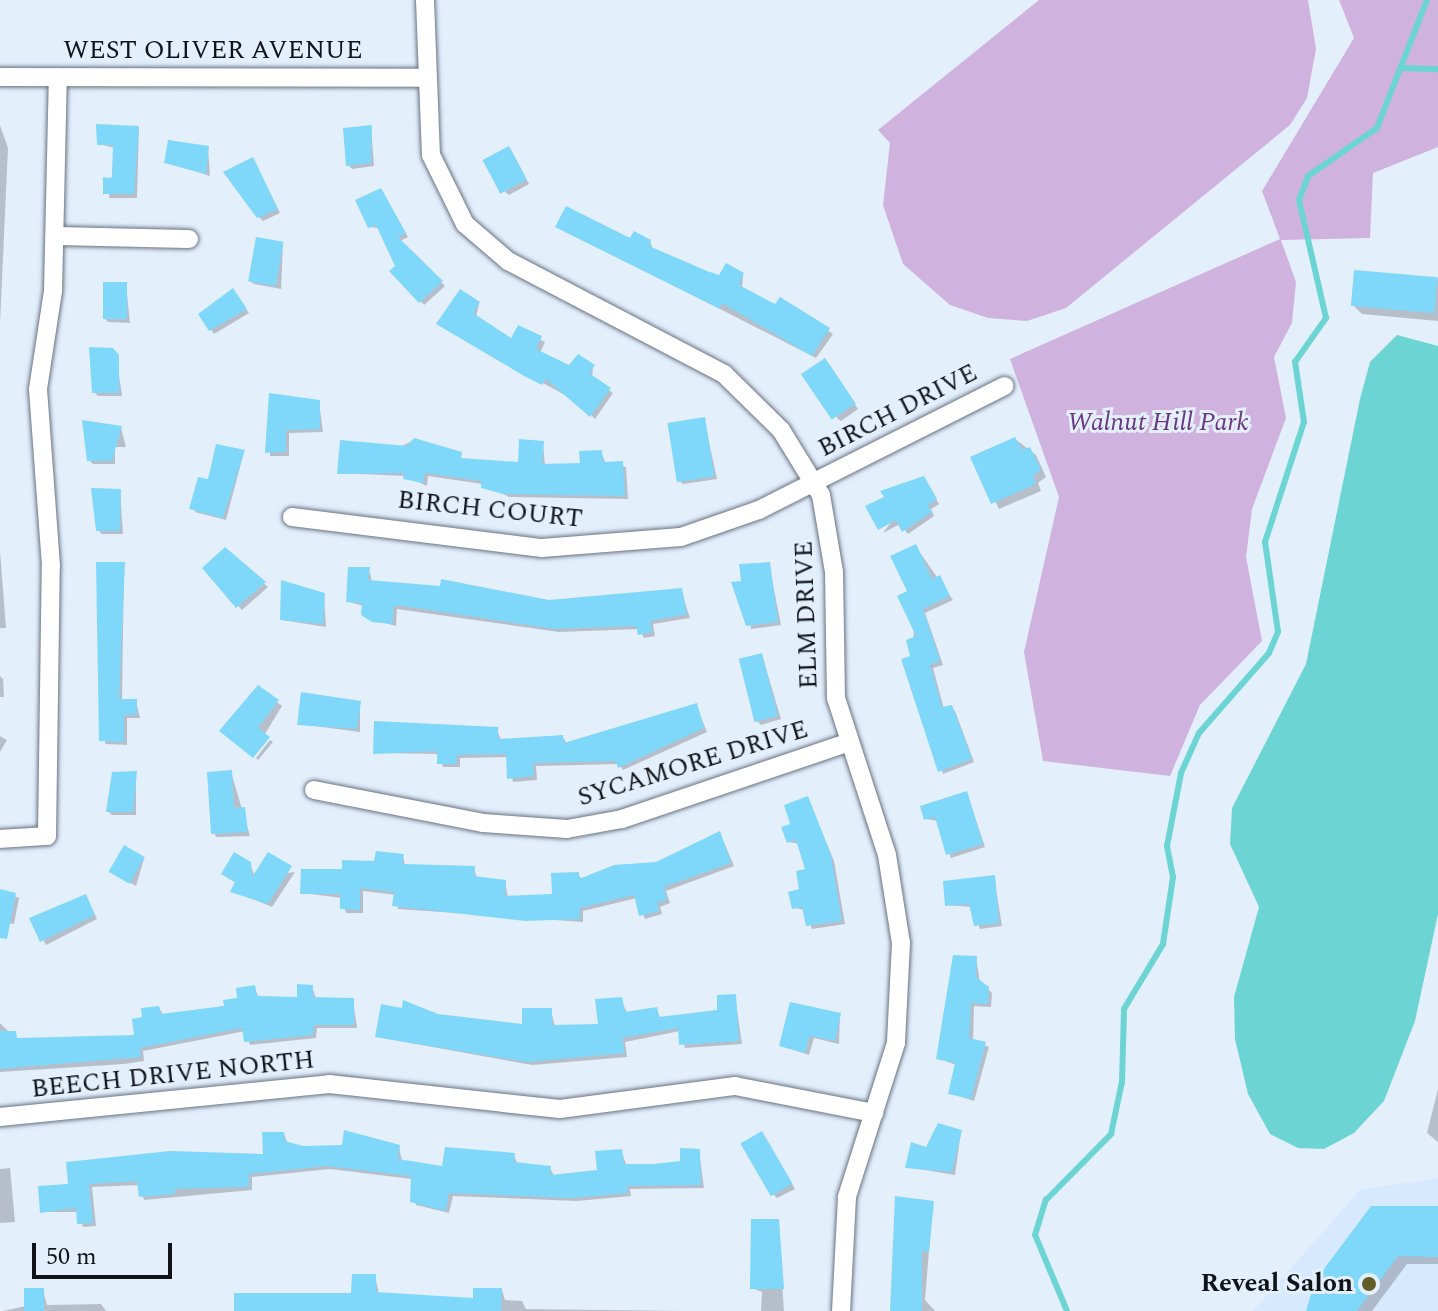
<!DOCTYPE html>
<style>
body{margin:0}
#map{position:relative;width:1438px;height:1311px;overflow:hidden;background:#e4effc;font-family:Spectral,serif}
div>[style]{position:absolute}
.built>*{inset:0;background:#d7e9ff}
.green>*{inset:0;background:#d0b2df}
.water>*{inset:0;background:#6cd4d3}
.shadow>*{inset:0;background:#0003;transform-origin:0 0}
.stream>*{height:6px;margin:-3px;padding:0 3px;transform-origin:3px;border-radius:3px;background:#6cd4d3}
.building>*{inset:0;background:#7fd7f9;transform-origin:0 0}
.roads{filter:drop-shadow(0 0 2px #687382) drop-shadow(0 0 2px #687382)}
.street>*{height:18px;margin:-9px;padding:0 9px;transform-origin:9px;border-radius:9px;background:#fff}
.dots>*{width:22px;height:22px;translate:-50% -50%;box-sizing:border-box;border:4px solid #e4effc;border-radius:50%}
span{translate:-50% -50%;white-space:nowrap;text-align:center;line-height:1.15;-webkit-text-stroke:6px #e4effc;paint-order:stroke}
.street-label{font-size:26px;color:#101419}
.park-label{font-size:26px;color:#6b3881;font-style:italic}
.poi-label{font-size:26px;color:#101419;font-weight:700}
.right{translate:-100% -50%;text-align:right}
.scale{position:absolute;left:32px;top:1243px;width:140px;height:36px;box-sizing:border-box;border:4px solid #101419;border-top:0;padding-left:10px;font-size:24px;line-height:28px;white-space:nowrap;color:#101419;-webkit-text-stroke:6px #e4effc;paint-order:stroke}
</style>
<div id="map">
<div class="built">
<i style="clip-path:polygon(1438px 1178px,1438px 1311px,1253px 1311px,1360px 1190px)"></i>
</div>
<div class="green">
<i style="clip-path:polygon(1039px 0,1308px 0,1316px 49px,1307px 98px,1290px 125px,1066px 308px,1027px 321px,988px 318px,950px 305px,903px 264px,883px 205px,890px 143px,878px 130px)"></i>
<i style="clip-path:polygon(1339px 0,1438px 0,1438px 147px,1373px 173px,1370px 238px,1281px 240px,1296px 282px,1292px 323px,1274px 357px,1286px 418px,1252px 509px,1246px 557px,1262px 641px,1200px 705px,1170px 776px,1043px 761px,1024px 652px,1059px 497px,1010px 359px,1280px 239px,1262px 191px,1354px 38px)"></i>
</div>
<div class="water">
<i style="clip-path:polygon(1397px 335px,1438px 346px,1438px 914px,1415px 1021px,1384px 1101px,1354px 1133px,1324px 1149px,1298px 1148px,1270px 1134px,1248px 1094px,1235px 1039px,1234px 997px,1259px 907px,1230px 844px,1232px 808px,1306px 664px,1360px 399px,1370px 362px)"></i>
</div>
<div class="shadow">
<i style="clip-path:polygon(0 125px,8px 148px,0 324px)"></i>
<i style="clip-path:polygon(371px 127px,374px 166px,352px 169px,348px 165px)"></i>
<i style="clip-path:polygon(139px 128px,137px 198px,109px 198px,115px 148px,99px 144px)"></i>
<i style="clip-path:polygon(208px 148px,210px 176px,166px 162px)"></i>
<i style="clip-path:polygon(512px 152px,529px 184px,509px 195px,505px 192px)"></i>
<i style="clip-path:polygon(253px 159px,280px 213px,263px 221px,259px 217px)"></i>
<i style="clip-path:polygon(381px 191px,408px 237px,400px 241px,445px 286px,424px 305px,392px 271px,397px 266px,380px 228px,369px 227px)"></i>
<i style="clip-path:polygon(558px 226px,650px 241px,653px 250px,720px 277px,743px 275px,742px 289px,776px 307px,781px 300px,833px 334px,816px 358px)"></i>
<i style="clip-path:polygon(283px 244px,281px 289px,254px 284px,250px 281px)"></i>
<i style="clip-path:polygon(1438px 279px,1438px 321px,1362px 314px,1353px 305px)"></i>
<i style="clip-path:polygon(126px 284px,130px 323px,108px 322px,104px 318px)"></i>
<i style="clip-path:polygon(232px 290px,249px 313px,214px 334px,200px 314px)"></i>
<i style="clip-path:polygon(479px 304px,476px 317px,512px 341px,519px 328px,545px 342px,540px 353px,570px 368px,593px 366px,592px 378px,613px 393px,595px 419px,581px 404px,442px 327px)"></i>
<i style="clip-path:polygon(116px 354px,122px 396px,98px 396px,94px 392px)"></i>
<i style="clip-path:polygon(829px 364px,858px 409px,841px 421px,837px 418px)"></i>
<i style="clip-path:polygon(270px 395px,319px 402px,323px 432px,289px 433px,289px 456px,270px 456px)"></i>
<i style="clip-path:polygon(704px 419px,717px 479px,683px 484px,679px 480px)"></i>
<i style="clip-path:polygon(121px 428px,126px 447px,115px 447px,115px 464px,93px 464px,89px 460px)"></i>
<i style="clip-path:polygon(1015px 439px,1036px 455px,1046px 477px,1038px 483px,1041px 491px,999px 509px,973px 458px)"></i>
<i style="clip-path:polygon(415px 440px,464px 460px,519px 464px,543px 443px,545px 466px,582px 465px,601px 452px,606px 464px,626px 467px,628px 499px,509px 497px,483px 484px,428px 476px,427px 486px,405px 476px,339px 473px)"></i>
<i style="clip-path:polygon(244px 452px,226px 520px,195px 512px,209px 481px)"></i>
<i style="clip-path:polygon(924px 478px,939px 504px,931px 509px,934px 516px,908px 534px,900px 524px,883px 533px)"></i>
<i style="clip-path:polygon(120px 491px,123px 534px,102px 534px,98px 530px)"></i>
<i style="clip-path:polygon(916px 547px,953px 600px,925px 613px,943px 665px,933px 668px,944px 709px,955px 711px,974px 762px,943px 774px,913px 657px)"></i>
<i style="clip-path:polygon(225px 549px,268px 587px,242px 610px,204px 568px)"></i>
<i style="clip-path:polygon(0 551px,6px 628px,0 628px)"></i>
<i style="clip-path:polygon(124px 564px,122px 701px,136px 701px,140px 718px,127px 718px,127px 745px,105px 744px)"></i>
<i style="clip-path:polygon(769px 565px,781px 625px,751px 629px,744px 583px)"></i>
<i style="clip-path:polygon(369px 569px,372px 582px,549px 602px,681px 590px,690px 618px,653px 624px,655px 636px,644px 638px,639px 629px,559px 632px,397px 609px,396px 626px,367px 618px,364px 606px,349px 602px)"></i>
<i style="clip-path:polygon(324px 595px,326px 627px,282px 620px)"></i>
<i style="clip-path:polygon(762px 655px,781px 719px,761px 725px,757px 721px)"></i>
<i style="clip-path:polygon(0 676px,3px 679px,4px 697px,0 697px)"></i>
<i style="clip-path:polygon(258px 688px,282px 706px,252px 755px)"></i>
<i style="clip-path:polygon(360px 703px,360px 732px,299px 724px)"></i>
<i style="clip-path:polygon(696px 705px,707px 732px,623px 770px,619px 764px,536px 766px,537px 780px,513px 782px,508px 757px,460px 758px,460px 767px,443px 767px,439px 754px,375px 753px,497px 729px,501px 741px,563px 737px,567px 744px)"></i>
<i style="left:0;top:736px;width:8px;height:52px;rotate:30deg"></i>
<i style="clip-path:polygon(270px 740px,273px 742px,258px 760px,256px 758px)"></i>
<i style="clip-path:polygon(231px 772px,250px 836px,217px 837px,213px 833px)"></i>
<i style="clip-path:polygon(136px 773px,136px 815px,112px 815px,108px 811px)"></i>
<i style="clip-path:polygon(967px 793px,985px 847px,951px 858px,938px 821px,926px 819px)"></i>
<i style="clip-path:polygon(808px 798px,834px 861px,845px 924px,812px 929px,805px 910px,794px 908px,807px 871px,799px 844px,789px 842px)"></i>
<i style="clip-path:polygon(720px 833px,734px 866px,666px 891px,670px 903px,660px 907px,662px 914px,645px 919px,637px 898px,583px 911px,583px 922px,398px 909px,396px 895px,363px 891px,363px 913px,346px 913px,342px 898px,302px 893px,344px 871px,403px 856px,405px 866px,474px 868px,477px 879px,505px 882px,508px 898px,554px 895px,578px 874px,582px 880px,657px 864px)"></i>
<i style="clip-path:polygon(144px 859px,136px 886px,116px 875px)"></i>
<i style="clip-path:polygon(250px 864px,255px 877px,295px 872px,272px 907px,233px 891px,237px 883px,227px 878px)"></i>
<i style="clip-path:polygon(994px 877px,1002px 926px,980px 929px,972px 907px,947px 905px)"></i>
<i style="clip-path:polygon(0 891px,19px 898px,14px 924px,0 922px)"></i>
<i style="clip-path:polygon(86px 896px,97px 919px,46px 945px,32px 919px)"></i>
<i style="clip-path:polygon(976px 958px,980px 982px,992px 993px,991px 1007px,974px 1006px,973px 1041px,989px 1047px,974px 1101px,950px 1093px,956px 1065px,938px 1058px)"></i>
<i style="clip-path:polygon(312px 986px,316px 999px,353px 1000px,357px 1028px,317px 1028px,316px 1038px,250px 1045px,245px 1031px,143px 1051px,144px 1061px,124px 1064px,0 1072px,0 1023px,17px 1040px,137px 1037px,159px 1008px,164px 1016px,227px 1008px,254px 987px,259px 998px,299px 999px)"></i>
<i style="clip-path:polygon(735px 996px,742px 1044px,685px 1048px,680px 1031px,625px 1042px,627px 1057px,532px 1065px,377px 1037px,437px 1016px,524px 1027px,551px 1010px,555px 1027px,600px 1026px,621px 999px,627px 1013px,656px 1009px,661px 1019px,720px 1011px)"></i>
<i style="clip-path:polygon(840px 1015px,839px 1044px,814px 1038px,809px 1055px,782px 1046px)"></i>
<i style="clip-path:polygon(1438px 1089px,1438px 1142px,1427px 1133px)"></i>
<i style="clip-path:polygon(961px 1132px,955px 1175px,907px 1167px,927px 1149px)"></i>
<i style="clip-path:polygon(346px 1133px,399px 1147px,402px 1161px,443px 1168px,514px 1155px,518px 1165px,550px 1168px,554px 1176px,599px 1171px,621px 1151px,627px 1166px,682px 1163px,699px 1151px,704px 1188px,630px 1189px,631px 1196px,577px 1201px,453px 1196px,449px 1213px,416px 1205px,412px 1179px,330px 1169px,252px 1177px,252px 1190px,144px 1200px,140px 1185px,92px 1187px,96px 1226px,83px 1227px,78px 1212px,42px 1212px,40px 1188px,265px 1156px,284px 1134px,288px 1144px,302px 1148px,344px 1147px)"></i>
<i style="clip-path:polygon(762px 1133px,795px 1189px,777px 1198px,773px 1194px)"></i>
<i style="clip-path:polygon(10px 1168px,15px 1222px,0 1223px,0 1169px)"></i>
<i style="clip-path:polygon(933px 1203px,925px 1300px,935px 1311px,893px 1311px)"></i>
<i style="clip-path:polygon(1438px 1207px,1438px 1264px,1407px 1264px,1372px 1311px,1308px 1311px)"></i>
<i style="clip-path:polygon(778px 1221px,784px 1311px,761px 1311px,762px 1292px,752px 1288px)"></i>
<i style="clip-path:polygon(375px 1276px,379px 1294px,475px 1300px,502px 1290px,505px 1300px,522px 1301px,526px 1309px,683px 1311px,236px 1311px,353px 1295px)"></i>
<i style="clip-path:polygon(43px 1290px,47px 1305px,101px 1304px,106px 1311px,3px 1311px,26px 1306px)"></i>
</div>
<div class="stream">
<i style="left:1401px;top:68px;width:37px;rotate:2deg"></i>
<i style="left:1067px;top:1311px;width:82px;rotate:-112.8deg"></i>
<i style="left:1035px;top:1235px;width:37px;rotate:-73deg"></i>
<i style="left:1046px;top:1200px;width:93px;rotate:-45.4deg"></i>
<i style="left:1111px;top:1134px;width:53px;rotate:-78.1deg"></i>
<i style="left:1122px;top:1082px;width:73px;rotate:-88.4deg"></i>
<i style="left:1124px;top:1009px;width:76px;rotate:-59deg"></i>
<i style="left:1163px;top:944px;width:68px;rotate:-81.5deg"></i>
<i style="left:1173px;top:877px;width:32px;rotate:-101deg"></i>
<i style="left:1167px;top:846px;width:74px;rotate:-79.1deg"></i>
<i style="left:1181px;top:773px;width:44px;rotate:-65.8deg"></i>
<i style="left:1199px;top:733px;width:106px;rotate:-48.8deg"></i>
<i style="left:1269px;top:653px;width:23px;rotate:-67deg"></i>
<i style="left:1278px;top:632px;width:91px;rotate:-98.2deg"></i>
<i style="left:1265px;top:542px;width:126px;rotate:-72deg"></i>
<i style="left:1304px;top:422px;width:61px;rotate:-98.5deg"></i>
<i style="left:1295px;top:362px;width:54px;rotate:-54.8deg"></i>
<i style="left:1326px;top:318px;width:121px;rotate:-102.9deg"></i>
<i style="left:1299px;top:200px;width:26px;rotate:-69deg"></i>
<i style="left:1308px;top:176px;width:84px;rotate:-34.8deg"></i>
<i style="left:1377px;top:128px;width:137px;rotate:-68.7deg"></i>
</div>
<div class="building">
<i style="clip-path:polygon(96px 124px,139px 126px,134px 194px,103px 194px,103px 177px,112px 178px,113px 145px,97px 145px)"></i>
<i style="clip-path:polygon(372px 125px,371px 163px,346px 166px,343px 128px)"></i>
<i style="clip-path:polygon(168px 140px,209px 146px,206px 174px,164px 163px)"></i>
<i style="left:509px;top:146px;width:38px;height:30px;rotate:62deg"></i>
<i style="clip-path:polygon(253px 157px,278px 209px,257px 218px,223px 172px)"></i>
<i style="clip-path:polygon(381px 188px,406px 233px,398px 237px,443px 281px,419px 303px,389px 271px,395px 266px,376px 225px,368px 228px,355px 200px)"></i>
<i style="clip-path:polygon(566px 206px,630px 238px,634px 231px,651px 240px,649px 246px,707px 271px,719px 275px,726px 263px,744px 273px,739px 285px,775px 304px,780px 297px,830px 328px,812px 356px,722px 303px,720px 309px,555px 227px)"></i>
<i style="left:256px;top:237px;width:28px;height:45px;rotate:10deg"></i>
<i style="left:1354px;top:270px;width:84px;height:36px;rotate:5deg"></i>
<i style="left:103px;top:282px;width:24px;height:37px"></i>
<i style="clip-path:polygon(233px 288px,247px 309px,209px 331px,198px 314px)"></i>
<i style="clip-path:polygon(460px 289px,480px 302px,473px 313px,511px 338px,518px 325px,542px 336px,536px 349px,569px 365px,578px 354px,595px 365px,589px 373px,611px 388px,590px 417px,546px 379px,542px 385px,526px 377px,436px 324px)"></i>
<i style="clip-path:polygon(89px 347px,113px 348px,119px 355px,119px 393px,92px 393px)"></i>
<i style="left:825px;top:358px;width:55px;height:29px;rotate:56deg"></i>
<i style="clip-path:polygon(269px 393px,320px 400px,320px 429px,286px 430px,286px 452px,265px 453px)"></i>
<i style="left:705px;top:417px;width:60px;height:38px;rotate:81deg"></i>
<i style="clip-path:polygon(82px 420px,122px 426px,112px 461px,87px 461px)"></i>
<i style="clip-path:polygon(1015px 437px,1022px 450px,1030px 447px,1041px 470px,1033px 476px,1036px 484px,991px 504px,970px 457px)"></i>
<i style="clip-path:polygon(414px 438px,462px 452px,461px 458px,518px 462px,519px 439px,544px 441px,542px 464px,580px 463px,579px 451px,602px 450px,603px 462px,623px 461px,625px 496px,503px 494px,481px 488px,481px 481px,425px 473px,423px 483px,403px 479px,404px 473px,337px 474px,340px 440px,407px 446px)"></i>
<i style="clip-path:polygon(216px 444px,245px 450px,223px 518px,189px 509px,198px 477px,208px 479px)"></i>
<i style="clip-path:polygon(924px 476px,937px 499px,928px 505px,932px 512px,902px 532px,896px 520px,878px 530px,865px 506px,884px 497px,880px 491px)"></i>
<i style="clip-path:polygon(91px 488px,121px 489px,120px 531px,96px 531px)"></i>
<i style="clip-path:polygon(916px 544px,932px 579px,940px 575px,950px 596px,923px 609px,940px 661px,930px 665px,942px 707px,952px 705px,972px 759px,938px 772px,901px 659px,910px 656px,906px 640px,916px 636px,897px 596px,907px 591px,890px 556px)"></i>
<i style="clip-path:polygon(225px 547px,266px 582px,236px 608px,202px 568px)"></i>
<i style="clip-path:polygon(96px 562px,125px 562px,119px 699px,137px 699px,137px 715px,124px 715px,124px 742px,99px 741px)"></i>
<i style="clip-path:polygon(770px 562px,778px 622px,746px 626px,731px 582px,741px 581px,739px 564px)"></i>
<i style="clip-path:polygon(348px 567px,370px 567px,368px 580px,440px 586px,441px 579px,549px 600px,682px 588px,687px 614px,650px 621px,652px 632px,638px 635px,636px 626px,554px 629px,403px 606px,394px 606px,392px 624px,372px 622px,361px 615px,362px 603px,346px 602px)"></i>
<i style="clip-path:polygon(281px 580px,325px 593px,323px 624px,280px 620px)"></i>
<i style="left:762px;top:653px;width:65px;height:24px;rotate:76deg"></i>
<i style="clip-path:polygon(258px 685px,279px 700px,258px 728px,270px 737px,253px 758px,219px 731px)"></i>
<i style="clip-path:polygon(301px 692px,361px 701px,357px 729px,297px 725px)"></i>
<i style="clip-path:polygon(697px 703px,704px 728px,618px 768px,616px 761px,533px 763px,534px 776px,507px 779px,506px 754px,457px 755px,457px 764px,437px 764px,437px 751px,373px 754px,374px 721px,498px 727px,498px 739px,563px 735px,564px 743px)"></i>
<i style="clip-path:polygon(232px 770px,234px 808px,245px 807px,248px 832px,211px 834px,207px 772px)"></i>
<i style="clip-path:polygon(137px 771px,133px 812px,106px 812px,112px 772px)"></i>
<i style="clip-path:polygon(967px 791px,983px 844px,946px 855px,935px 817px,924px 820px,920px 806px)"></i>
<i style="clip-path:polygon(808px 796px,831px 855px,842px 921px,806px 926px,802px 907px,792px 909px,788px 892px,799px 889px,796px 871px,805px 869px,796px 840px,787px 843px,781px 827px,790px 824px,784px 805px)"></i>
<i style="clip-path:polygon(720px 831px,731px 863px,664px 887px,667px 899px,657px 903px,659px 911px,639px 916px,634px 895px,580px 908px,580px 919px,525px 921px,392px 906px,394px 892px,360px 888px,360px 910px,340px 909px,340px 894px,300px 894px,301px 869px,342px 869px,342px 860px,374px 861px,376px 851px,404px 854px,402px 864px,475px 866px,474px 876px,506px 880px,505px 896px,552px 894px,551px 873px,579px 872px,579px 879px,614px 865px,656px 862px)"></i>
<i style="left:124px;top:845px;width:24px;height:31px;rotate:30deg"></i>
<i style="clip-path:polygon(234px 852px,251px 862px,252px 877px,268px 852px,292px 866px,268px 904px,230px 892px,235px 882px,221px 874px)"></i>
<i style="clip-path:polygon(995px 875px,999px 923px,974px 926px,969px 904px,945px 906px,943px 881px)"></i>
<i style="clip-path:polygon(0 889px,16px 893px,7px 939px,0 938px)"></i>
<i style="clip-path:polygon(86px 894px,95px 915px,40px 942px,29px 918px)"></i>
<i style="clip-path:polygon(953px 955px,977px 956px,976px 977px,989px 987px,988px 1004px,971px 1003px,969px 1038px,986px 1042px,971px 1099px,948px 1094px,955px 1063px,936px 1059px)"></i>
<i style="clip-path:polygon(297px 984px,313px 985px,313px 997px,354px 998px,354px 1025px,314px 1025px,313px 1035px,244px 1042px,242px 1028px,140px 1048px,141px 1057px,0 1069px,0 1031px,16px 1031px,17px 1038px,134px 1035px,132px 1019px,142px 1017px,141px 1008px,159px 1006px,161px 1014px,224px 1006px,223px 1000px,237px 998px,236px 988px,255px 985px,257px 996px,297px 997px)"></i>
<i style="clip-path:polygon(736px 994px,739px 1041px,679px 1045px,678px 1028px,622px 1038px,625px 1053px,527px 1062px,375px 1037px,381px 1004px,402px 1008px,403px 1000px,438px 1014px,522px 1024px,522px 1008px,552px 1008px,552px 1025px,598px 1024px,595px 999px,622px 997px,625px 1012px,657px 1007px,659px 1017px,717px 1010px,717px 995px)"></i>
<i style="clip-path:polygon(790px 1002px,841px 1013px,835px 1041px,810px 1036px,805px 1053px,779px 1046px)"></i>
<i style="clip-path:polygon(938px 1123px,962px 1130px,952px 1172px,905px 1168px,911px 1142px,926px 1147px)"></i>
<i style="clip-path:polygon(344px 1130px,400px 1145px,398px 1159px,442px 1166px,445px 1147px,515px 1153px,514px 1162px,551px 1166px,550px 1175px,597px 1170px,595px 1151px,622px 1149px,624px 1164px,654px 1164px,680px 1161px,680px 1148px,700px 1149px,701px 1185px,627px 1186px,628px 1193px,572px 1198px,449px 1193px,446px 1211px,410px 1202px,411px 1176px,325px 1166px,249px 1174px,249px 1187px,175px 1189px,175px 1194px,139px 1197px,137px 1181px,89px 1184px,93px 1223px,77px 1224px,76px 1208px,40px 1213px,38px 1186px,68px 1184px,66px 1162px,170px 1151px,263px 1154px,262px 1132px,284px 1132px,285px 1141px,303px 1146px,342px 1145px)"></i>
<i style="left:762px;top:1131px;width:61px;height:25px;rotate:60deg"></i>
<i style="clip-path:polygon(895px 1196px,934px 1201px,929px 1252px,922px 1251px,922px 1311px,890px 1311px)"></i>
<i style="clip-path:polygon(1371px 1206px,1438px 1206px,1438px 1257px,1398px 1256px,1357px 1311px,1306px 1311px,1315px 1281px)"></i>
<i style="clip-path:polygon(751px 1219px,779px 1219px,784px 1289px,750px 1289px)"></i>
<i style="clip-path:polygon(352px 1274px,376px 1274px,376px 1292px,473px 1298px,473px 1288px,502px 1288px,501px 1311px,234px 1311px,234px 1293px,351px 1293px)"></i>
<i style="left:24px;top:1288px;width:20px;height:23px"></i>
</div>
<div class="roads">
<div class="street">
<i style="left:425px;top:0;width:155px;rotate:87.8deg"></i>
<i style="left:431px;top:155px;width:77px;rotate:63.8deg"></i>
<i style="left:465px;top:224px;width:57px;rotate:40.7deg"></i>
<i style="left:508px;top:261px;width:244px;rotate:27.6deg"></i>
<i style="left:724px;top:374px;width:80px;rotate:44.5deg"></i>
<i style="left:781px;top:430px;width:76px;rotate:58.4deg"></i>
<i style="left:821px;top:495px;width:78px;rotate:80.4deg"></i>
<i style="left:834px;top:572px;width:126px;rotate:89.1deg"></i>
<i style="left:836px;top:698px;width:165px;rotate:72deg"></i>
<i style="left:887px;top:855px;width:89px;rotate:81deg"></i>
<i style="left:901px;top:943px;width:100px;rotate:92.9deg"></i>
<i style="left:896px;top:1043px;width:162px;rotate:107.7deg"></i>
<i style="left:847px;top:1197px;width:114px;rotate:93deg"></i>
<i style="left:0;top:77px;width:425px;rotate:0.1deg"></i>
<i style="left:55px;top:236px;width:134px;rotate:1.3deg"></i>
<i style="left:292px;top:517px;width:252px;rotate:7.1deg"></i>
<i style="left:542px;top:548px;width:139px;rotate:-4.5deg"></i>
<i style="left:681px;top:537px;width:83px;rotate:-19.1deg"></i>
<i style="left:759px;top:510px;width:275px;rotate:-26.8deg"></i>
<i style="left:314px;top:790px;width:172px;rotate:11deg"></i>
<i style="left:483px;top:823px;width:84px;rotate:4.1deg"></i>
<i style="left:567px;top:829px;width:56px;rotate:-10.3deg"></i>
<i style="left:622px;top:819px;width:240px;rotate:-18.7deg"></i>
<i style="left:0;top:839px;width:47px;rotate:-3.7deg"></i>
<i style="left:47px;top:836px;width:270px;rotate:-89.2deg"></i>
<i style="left:51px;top:566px;width:177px;rotate:-94.2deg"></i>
<i style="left:38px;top:389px;width:99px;rotate:-81.3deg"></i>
<i style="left:53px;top:291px;width:214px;rotate:-88.7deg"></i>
<i style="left:0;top:1117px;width:331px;rotate:-5.7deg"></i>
<i style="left:329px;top:1084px;width:232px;rotate:6.2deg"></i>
<i style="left:560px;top:1109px;width:177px;rotate:-7.5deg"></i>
<i style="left:735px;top:1086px;width:142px;rotate:11deg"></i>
</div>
</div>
<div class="dots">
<i style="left:1369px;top:1284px;background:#605d29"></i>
</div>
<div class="street-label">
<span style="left:213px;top:51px">WEST OLIVER AVENUE</span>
<span style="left:898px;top:411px;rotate:-27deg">BIRCH DRIVE</span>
<span style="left:490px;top:510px;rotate:6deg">BIRCH COURT</span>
<span style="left:807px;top:615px;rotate:-92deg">ELM DRIVE</span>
<span style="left:693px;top:764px;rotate:-17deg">SYCAMORE DRIVE</span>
<span style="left:173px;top:1075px;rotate:-6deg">BEECH DRIVE NORTH</span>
</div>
<div class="park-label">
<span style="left:1158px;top:423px">Walnut Hill Park</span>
</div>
<div class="poi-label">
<span class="right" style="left:1353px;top:1284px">Reveal Salon</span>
</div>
<div class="scale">50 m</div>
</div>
